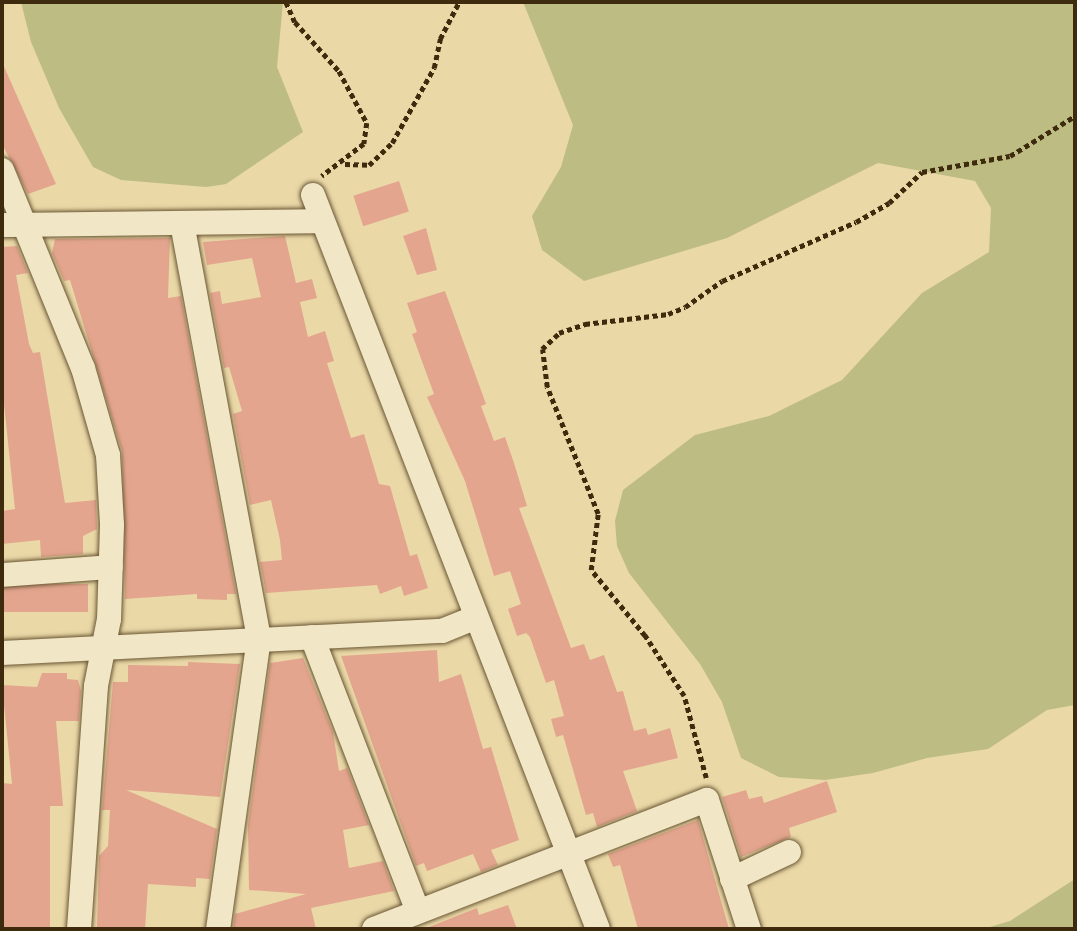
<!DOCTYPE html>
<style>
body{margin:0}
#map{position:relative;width:1077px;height:931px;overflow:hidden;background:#ead8a7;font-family:Vollkorn,serif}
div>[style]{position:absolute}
.green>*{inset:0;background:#bdbc83}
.building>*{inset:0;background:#e4a58e;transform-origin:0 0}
.path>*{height:4.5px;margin-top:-2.25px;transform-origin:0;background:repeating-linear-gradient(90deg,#3e2a0c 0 5px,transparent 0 8.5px)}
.roads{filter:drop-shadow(0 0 2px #695633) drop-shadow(0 0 2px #695633)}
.minor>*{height:24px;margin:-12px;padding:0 12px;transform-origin:12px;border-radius:12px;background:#f1e6c6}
span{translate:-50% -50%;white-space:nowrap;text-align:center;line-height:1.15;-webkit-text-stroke:5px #f1e6c6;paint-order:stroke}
.frame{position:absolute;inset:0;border:4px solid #3e2a0c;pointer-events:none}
</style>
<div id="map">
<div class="green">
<i style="clip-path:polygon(21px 2px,283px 2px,277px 67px,303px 132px,226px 184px,206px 187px,121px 180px,93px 167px,59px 108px,31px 42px)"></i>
<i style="clip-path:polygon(523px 2px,1075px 2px,1075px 705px,1047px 710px,988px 749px,927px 758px,873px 773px,825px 780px,779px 777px,741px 758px,722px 702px,700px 664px,629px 573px,617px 546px,615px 521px,623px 490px,695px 435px,769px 416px,842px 380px,922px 293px,989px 252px,991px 208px,975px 181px,878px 163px,727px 238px,584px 281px,542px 250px,532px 216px,561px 167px,573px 125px)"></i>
<i style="clip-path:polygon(1075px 879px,1075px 929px,983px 929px,1010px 921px)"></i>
</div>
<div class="building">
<i style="clip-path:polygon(2px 62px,56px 184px,28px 194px,2px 144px)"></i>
<i style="left:399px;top:181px;width:32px;height:48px;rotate:72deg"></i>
<i style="clip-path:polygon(426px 228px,437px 270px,417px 275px,403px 236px)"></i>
<i style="clip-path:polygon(285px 236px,296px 283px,312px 279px,317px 298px,300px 302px,308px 337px,325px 331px,334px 361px,327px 363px,351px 438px,364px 434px,379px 484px,390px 486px,410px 556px,417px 554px,428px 588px,404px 596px,401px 586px,380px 594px,377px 585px,266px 593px,260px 562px,282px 560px,280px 540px,271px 500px,250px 505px,233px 414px,242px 411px,229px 367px,224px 368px,210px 293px,220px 291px,222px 304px,261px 297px,252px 258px,207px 265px,203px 242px)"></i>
<i style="clip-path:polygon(170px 238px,168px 298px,181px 296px,236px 594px,227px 594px,227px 600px,197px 599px,197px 594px,125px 599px,122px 451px,70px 280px,64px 281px,52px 253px,55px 239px)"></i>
<i style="clip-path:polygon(17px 246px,28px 273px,16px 275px,29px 344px,33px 353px,40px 352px,65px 503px,96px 500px,97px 529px,83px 536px,83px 554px,41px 557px,40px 540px,2px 544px,2px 511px,15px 509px,2px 385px,2px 247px)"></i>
<i style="clip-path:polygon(445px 291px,486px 404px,481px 406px,494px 441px,505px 437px,514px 463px,527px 506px,519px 508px,571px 648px,584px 644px,590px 660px,604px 655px,617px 692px,623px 691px,634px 731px,646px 728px,648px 735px,670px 728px,678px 758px,623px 771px,637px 811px,597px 827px,593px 813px,586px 815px,563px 735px,556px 737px,551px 719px,564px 716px,554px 680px,546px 683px,530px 637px,526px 633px,517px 636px,508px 609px,521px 604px,510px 571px,494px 576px,465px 481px,427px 397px,434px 394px,412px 334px,417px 332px,407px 303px)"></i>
<i style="left:88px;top:584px;width:28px;height:86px;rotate:90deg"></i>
<i style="clip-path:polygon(437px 650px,439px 682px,461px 674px,483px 749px,491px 747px,519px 840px,491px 850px,498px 865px,481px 872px,473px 854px,427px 871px,424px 863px,416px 866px,341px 656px)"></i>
<i style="clip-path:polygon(303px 658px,333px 732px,339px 771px,347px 768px,369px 825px,343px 830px,349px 868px,383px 861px,394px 891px,311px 908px,316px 929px,233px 929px,235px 914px,306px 894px,249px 890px,248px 825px,270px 663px)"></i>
<i style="clip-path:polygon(188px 662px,240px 664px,220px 797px,126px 790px,217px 829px,210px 879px,196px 878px,196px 887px,148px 884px,145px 929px,97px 929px,99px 856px,108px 846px,110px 810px,102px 810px,113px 682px,128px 682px,128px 665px,188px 666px)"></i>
<i style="clip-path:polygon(42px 673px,67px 673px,67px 679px,78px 680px,81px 691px,79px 721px,56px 721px,63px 806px,50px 806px,50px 929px,2px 929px,2px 783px,12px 784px,2px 685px,37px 687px)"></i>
<i style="clip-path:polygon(827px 781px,837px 812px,789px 828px,791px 837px,741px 857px,722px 797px,746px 790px,749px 799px,762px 796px,764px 803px)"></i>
<i style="clip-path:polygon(698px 820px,729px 929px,638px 929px,620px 865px,613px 867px,608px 854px)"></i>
<i style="clip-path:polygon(508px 905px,517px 929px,424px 929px,477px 908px,479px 915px)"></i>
</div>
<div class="path">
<i style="left:286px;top:2px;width:22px;rotate:66deg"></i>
<i style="left:295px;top:22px;width:66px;rotate:48.1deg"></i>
<i style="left:339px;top:71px;width:59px;rotate:61.7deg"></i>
<i style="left:367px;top:123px;width:21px;rotate:98deg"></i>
<i style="left:364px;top:144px;width:53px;rotate:142.7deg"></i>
<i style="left:345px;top:164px;width:24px;rotate:2deg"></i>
<i style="left:369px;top:165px;width:32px;rotate:-44deg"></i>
<i style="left:392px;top:143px;width:86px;rotate:-60.8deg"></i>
<i style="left:434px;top:68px;width:30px;rotate:-78deg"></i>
<i style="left:440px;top:39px;width:42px;rotate:-62.8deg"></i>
<i style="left:706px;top:778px;width:85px;rotate:-105deg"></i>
<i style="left:684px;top:696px;width:72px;rotate:-123deg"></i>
<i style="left:645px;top:636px;width:85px;rotate:-129.3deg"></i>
<i style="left:591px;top:570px;width:56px;rotate:-82.9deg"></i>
<i style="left:598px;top:514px;width:137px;rotate:-111.9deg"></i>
<i style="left:547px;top:387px;width:38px;rotate:-97deg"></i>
<i style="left:542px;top:349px;width:23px;rotate:-43deg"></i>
<i style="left:559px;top:333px;width:28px;rotate:-19deg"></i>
<i style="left:585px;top:324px;width:84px;rotate:-6.9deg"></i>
<i style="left:668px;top:314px;width:18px;rotate:-22deg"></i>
<i style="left:685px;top:307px;width:45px;rotate:-35.1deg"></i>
<i style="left:722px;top:281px;width:146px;rotate:-23.8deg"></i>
<i style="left:856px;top:222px;width:38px;rotate:-30deg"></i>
<i style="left:889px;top:203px;width:45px;rotate:-43.2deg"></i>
<i style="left:922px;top:172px;width:89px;rotate:-10.3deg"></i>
<i style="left:1010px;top:156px;width:76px;rotate:-31.6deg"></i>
</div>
<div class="roads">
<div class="minor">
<i style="left:2px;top:170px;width:214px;rotate:67.8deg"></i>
<i style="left:83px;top:368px;width:91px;rotate:74deg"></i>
<i style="left:108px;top:455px;width:70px;rotate:86.7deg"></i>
<i style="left:112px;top:525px;width:94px;rotate:91.8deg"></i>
<i style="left:109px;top:619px;width:68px;rotate:101deg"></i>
<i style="left:96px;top:686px;width:244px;rotate:94deg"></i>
<i style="left:313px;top:195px;width:787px;rotate:68.78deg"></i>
<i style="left:182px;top:223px;width:422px;rotate:79.5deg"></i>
<i style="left:259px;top:638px;width:294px;rotate:98deg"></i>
<i style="left:2px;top:225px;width:320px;rotate:-0.7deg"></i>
<i style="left:2px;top:575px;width:109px;rotate:-4.2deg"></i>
<i style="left:312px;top:637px;width:294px;rotate:68.9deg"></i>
<i style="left:2px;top:653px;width:441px;rotate:-2.9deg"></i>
<i style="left:442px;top:631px;width:35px;rotate:-22deg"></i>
<i style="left:732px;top:879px;width:63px;rotate:-25.3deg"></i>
<i style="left:374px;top:929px;width:357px;rotate:-21.2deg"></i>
<i style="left:707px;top:800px;width:136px;rotate:72deg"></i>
</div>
</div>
<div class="frame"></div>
</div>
